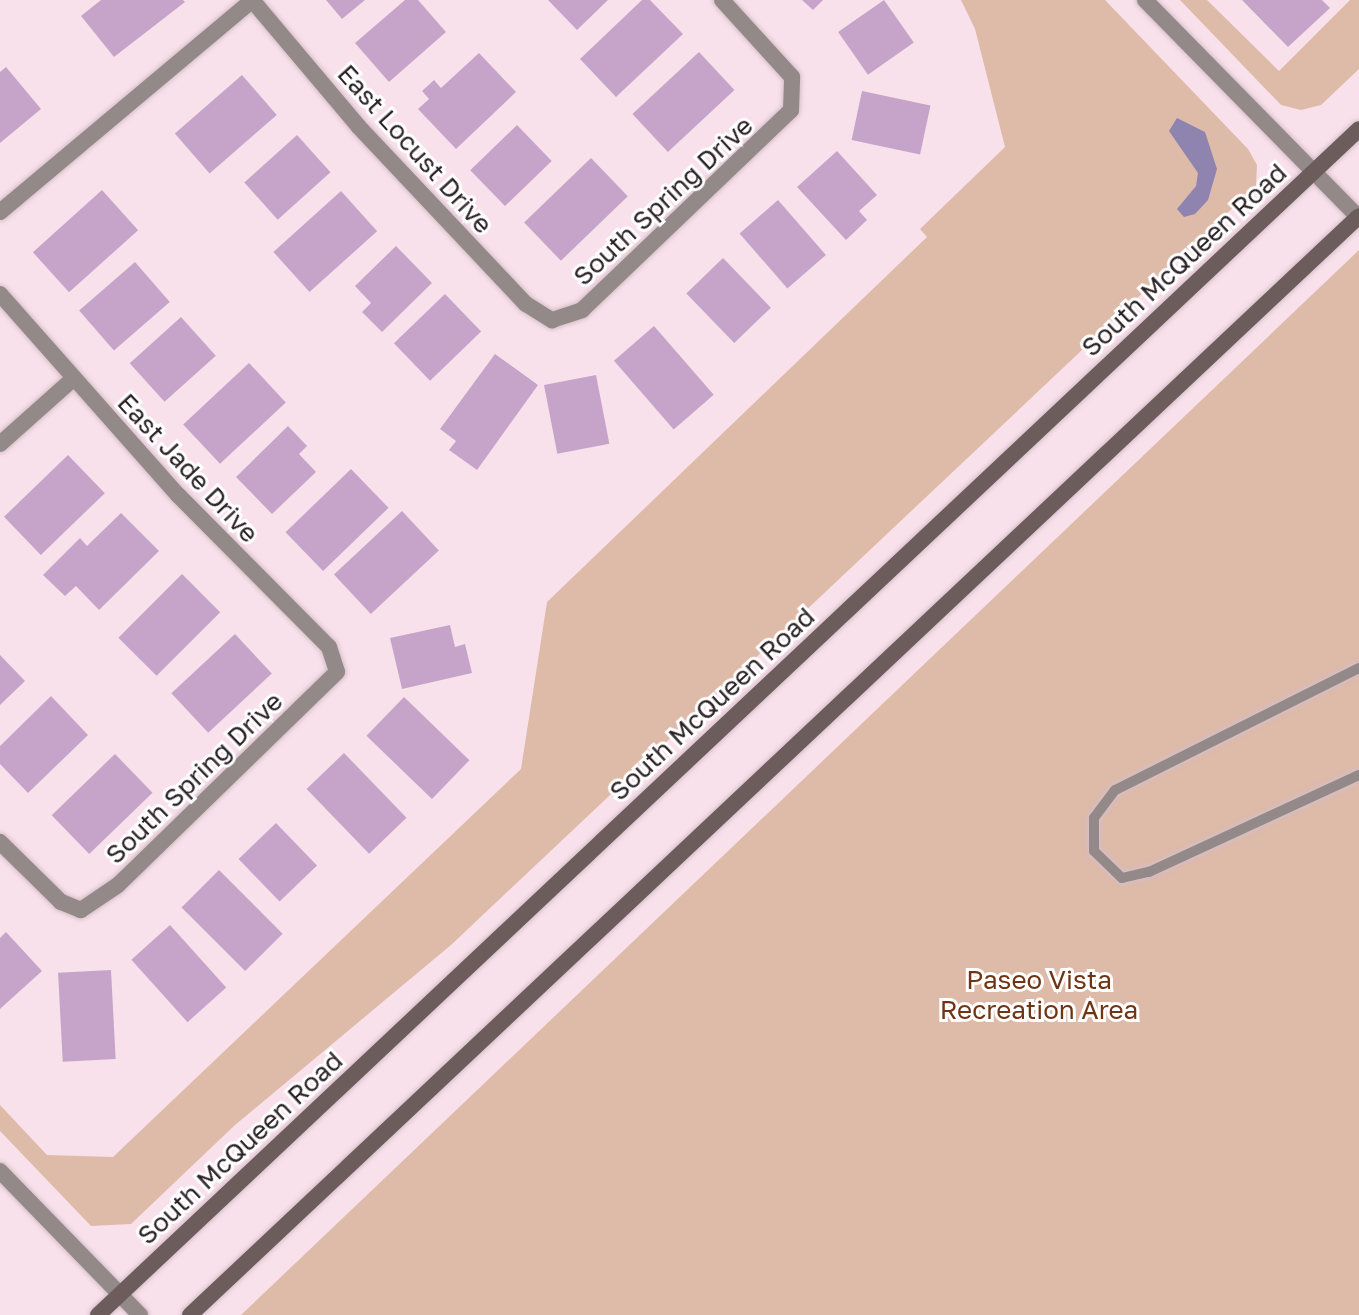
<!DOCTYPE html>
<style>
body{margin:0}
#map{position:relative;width:1359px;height:1315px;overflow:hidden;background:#f9e1eb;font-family:"Golos Text",sans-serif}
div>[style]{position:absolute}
.green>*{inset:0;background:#debaa9}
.water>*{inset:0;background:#8e84af}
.building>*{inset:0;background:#c6a4ca;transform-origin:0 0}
.roads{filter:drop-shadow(0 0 2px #d4bfc8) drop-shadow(0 0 2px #d4bfc8)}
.lane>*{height:10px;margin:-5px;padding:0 5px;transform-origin:5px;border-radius:5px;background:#948989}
.street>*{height:16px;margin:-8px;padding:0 8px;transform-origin:8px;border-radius:8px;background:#948989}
.secondary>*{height:16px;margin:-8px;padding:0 8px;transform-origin:8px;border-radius:8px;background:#6c5c5c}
span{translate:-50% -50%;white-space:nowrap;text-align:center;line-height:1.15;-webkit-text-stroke:6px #fff;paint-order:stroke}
.street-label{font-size:26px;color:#2b2226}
.park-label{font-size:26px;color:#6f3413}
</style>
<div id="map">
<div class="green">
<i style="clip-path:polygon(961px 0,1105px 0,1248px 149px,1257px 165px,1256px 186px,451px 945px,235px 1125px,131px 1224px,91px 1226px,0 1131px,0 1105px,47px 1155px,113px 1157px,521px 769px,547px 602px,927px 237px,920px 229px,1005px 147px,975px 29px)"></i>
<i style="clip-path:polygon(1180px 0,1207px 0,1279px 71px,1350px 0,1359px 0,1359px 69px,1321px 105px,1301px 110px,1281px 105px)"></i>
<i style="clip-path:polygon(1359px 250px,1359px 1315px,241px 1315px)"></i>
</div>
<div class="water">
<i style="clip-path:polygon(1177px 118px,1205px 132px,1217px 169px,1208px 200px,1195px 214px,1184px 217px,1177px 209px,1196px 186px,1198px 173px,1169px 131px)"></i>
</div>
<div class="building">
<i style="clip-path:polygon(101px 0,183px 0,185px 2px,114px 57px,81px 16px)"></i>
<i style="clip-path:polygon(326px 0,365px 0,342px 19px)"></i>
<i style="clip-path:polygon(405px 0,418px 0,446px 32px,389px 82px,355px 43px)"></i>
<i style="clip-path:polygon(548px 0,608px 0,577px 30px)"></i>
<i style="clip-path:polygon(642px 0,650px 0,683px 34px,616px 97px,580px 59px)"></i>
<i style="clip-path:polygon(802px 0,823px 0,813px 10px)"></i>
<i style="left:884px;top:0;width:52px;height:56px;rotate:55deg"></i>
<i style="clip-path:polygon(1242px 0,1322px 0,1330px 8px,1288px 47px)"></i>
<i style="left:699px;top:52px;width:52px;height:91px;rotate:47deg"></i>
<i style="clip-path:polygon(479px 53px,516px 92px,456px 149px,418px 109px,429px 99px,422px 91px,434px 80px,441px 88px)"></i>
<i style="clip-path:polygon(6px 67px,41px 109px,0 143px,0 72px)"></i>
<i style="left:242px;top:75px;width:53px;height:89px;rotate:49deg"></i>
<i style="left:862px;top:91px;width:70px;height:50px;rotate:12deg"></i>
<i style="left:517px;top:125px;width:50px;height:65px;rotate:46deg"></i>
<i style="left:297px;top:135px;width:50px;height:71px;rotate:48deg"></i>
<i style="clip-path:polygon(837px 151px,877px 195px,859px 211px,867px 220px,846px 240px,797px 187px)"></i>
<i style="left:591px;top:158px;width:53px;height:93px;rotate:46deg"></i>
<i style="left:102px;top:190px;width:54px;height:93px;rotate:48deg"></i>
<i style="left:341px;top:191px;width:54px;height:91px;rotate:48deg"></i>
<i style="left:778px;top:200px;width:73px;height:51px;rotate:49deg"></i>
<i style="clip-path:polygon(396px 246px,432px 283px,382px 332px,362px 312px,371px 303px,355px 286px)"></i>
<i style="left:723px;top:258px;width:69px;height:51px;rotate:46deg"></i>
<i style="left:135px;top:262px;width:53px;height:74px;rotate:49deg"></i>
<i style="left:445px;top:294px;width:52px;height:71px;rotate:46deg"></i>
<i style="left:181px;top:317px;width:52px;height:69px;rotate:48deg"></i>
<i style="left:654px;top:326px;width:91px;height:53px;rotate:49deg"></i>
<i style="clip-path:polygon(495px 354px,538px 385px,477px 470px,449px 450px,456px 441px,440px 429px)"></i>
<i style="left:249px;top:363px;width:54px;height:90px;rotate:47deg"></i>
<i style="left:596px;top:375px;width:70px;height:53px;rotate:79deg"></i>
<i style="clip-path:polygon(288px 426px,307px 446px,299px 454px,316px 472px,272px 514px,236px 477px)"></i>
<i style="left:68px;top:455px;width:53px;height:89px;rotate:46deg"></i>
<i style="left:351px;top:469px;width:54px;height:91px;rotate:46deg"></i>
<i style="left:402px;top:511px;width:54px;height:93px;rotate:47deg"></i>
<i style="clip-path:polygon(121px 513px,159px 551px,99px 610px,76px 586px,65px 596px,43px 575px,80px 538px,87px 546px)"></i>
<i style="left:182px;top:574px;width:54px;height:90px;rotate:45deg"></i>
<i style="clip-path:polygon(450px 625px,455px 647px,465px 644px,472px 673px,402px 689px,390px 638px)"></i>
<i style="left:235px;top:634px;width:54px;height:87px;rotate:47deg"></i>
<i style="clip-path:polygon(0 655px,25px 681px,0 705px)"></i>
<i style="clip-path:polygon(51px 696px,88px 735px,28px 793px,0 764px,0 746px)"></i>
<i style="left:404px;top:697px;width:91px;height:54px;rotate:44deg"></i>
<i style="left:344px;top:753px;width:90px;height:52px;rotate:46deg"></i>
<i style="left:115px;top:754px;width:54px;height:88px;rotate:46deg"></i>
<i style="left:276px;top:823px;width:59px;height:52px;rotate:46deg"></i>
<i style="left:219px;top:870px;width:90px;height:53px;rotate:45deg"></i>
<i style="left:170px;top:925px;width:84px;height:52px;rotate:48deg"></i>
<i style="clip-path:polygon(6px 932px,42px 971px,0 1009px,0 938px)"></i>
<i style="left:111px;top:970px;width:89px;height:53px;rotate:87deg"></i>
</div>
<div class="roads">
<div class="lane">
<i style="left:1359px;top:668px;width:273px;rotate:153.4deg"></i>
<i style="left:1115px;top:790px;width:35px;rotate:127deg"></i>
<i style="left:1094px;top:818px;width:33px;rotate:90deg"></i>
<i style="left:1094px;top:851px;width:39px;rotate:44deg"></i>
<i style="left:1122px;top:878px;width:28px;rotate:-13deg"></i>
<i style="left:1149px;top:872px;width:231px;rotate:-24.8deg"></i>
</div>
<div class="street">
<i style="left:252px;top:0;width:165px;rotate:49.9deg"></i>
<i style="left:358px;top:126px;width:245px;rotate:46.7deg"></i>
<i style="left:526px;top:304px;width:31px;rotate:32deg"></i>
<i style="left:552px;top:320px;width:32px;rotate:-18deg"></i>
<i style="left:582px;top:310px;width:289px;rotate:-43.7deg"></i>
<i style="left:791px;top:110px;width:33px;rotate:-88deg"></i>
<i style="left:792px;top:77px;width:104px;rotate:-132.3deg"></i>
<i style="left:1145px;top:0;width:304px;rotate:45.5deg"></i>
<i style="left:0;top:212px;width:330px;rotate:-40deg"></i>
<i style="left:0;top:294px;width:268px;rotate:48.5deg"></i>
<i style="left:178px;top:495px;width:214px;rotate:45.2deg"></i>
<i style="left:329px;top:647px;width:26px;rotate:72deg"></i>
<i style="left:337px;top:672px;width:305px;rotate:135.8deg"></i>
<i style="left:118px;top:885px;width:45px;rotate:146deg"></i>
<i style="left:81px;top:910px;width:22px;rotate:-158deg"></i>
<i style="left:61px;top:902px;width:86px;rotate:-135.5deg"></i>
<i style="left:0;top:444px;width:98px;rotate:-41.7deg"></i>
<i style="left:0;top:1171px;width:201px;rotate:45.8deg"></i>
</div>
<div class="secondary">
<i style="left:98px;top:1315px;width:1731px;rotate:-43.24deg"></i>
<i style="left:190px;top:1315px;width:1604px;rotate:-43.23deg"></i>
</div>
</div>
<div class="street-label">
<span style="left:415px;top:149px;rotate:48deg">East Locust Drive</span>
<span style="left:663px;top:201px;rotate:-43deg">South Spring Drive</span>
<span style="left:1184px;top:260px;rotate:-43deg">South McQueen Road</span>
<span style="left:188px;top:468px;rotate:47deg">East Jade Drive</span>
<span style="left:712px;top:704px;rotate:-43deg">South McQueen Road</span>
<span style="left:194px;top:778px;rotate:-44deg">South Spring Drive</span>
<span style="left:240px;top:1148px;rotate:-43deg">South McQueen Road</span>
</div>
<div class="park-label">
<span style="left:1039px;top:995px">Paseo Vista<br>Recreation Area</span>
</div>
</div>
